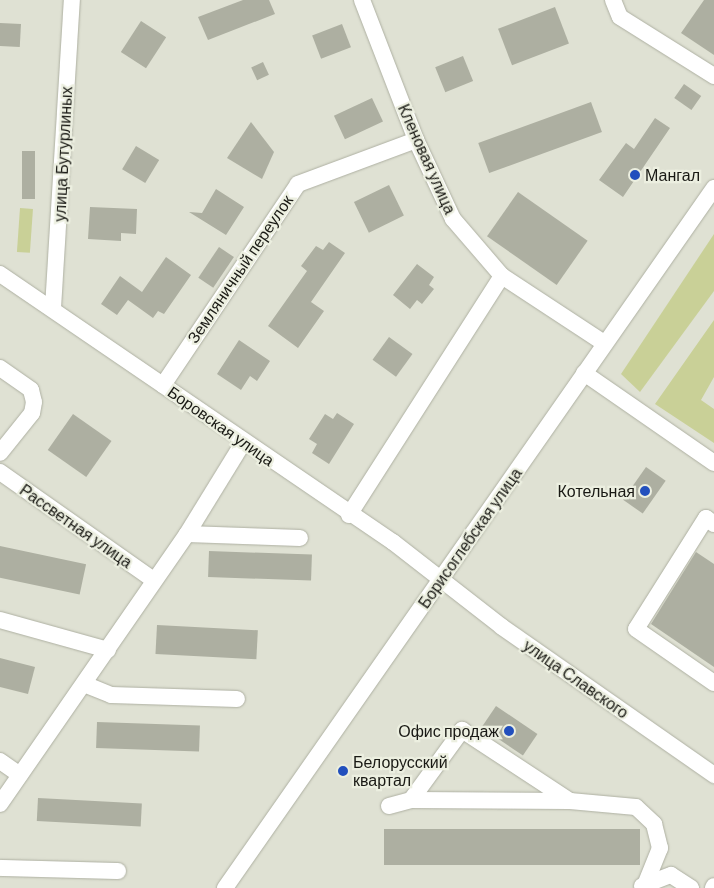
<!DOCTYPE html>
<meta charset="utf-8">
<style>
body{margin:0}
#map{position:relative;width:714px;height:888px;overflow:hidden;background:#dfe1d3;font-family:Barlow,sans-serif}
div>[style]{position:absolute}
.green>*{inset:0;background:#c9d097;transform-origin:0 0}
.building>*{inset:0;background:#adafa1;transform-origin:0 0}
.roads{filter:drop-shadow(0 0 1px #aeb0a2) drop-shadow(0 0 1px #aeb0a2)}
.minor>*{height:16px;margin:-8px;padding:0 8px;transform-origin:8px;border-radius:8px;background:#fff}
.dots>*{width:14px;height:14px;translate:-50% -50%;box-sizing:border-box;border:2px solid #ecefe0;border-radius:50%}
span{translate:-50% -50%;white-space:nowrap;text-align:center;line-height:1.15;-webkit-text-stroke:4.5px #ecefe0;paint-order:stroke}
.street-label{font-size:16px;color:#191914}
.poi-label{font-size:16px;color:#191914}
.left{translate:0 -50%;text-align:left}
.right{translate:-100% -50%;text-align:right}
</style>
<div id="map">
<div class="green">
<i style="left:20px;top:208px;width:13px;height:44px;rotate:4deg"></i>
<i style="clip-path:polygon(714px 234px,714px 291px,640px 392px,621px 374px)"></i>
<i style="clip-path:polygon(714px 320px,714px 377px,701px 400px,714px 409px,714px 443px,655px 404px)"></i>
</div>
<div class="building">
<i style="clip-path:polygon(243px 0,269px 0,275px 14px,208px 40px,198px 17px)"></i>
<i style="clip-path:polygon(704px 0,714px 0,714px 55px,681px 33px)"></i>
<i style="left:555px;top:7px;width:39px;height:61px;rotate:69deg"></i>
<i style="left:141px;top:21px;width:30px;height:37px;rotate:33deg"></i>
<i style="left:0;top:23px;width:21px;height:23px;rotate:3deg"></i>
<i style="left:342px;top:24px;width:25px;height:32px;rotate:69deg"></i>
<i style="left:463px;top:56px;width:27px;height:30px;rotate:68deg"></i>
<i style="left:263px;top:62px;width:14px;height:13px;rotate:65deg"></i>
<i style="left:684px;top:84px;width:21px;height:17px;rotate:35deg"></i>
<i style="left:372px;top:98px;width:26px;height:42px;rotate:65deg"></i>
<i style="left:591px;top:102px;width:32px;height:120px;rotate:70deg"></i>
<i style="clip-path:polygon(655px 118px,670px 128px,623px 197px,599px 180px,626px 143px,634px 149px)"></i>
<i style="clip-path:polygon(251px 122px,274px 152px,262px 179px,227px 158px)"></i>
<i style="left:136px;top:146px;width:27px;height:27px;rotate:31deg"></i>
<i style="left:22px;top:151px;width:13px;height:48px"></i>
<i style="left:389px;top:185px;width:34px;height:39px;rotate:64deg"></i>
<i style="clip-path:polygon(216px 189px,244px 207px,226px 235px,189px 212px,202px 213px)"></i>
<i style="left:518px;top:192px;width:85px;height:54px;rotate:35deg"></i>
<i style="clip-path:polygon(90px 207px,137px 209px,136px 234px,121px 233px,121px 241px,88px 239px)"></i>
<i style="clip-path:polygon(329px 242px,345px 253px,311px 302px,324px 311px,298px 348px,268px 326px,307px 271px,301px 266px,316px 246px,323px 250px)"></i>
<i style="left:219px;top:247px;width:18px;height:37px;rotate:34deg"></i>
<i style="clip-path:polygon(166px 257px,191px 275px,164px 314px,158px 311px,153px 318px,128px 300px,117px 315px,101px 304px,120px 276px,142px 292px)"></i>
<i style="clip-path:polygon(417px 264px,434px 277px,429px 285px,434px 289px,422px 304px,417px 300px,410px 309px,393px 295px)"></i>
<i style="left:389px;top:337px;width:29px;height:28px;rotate:36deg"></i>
<i style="clip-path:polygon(239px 340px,270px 361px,257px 381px,250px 376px,241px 390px,217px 374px)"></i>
<i style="clip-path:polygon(337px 413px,354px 424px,329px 464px,312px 453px,317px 444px,309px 439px,325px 414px,333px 419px)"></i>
<i style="left:73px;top:414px;width:47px;height:44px;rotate:35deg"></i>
<i style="left:646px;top:467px;width:24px;height:40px;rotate:35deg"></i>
<i style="left:0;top:546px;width:88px;height:31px;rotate:12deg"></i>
<i style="left:209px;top:551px;width:103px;height:26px;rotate:2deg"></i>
<i style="clip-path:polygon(696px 552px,714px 564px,714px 667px,651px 624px)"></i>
<i style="left:157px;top:625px;width:101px;height:29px;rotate:3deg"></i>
<i style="clip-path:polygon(0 658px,35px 667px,28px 694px,0 687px)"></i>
<i style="left:496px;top:706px;width:50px;height:26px;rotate:34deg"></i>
<i style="left:97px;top:722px;width:103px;height:26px;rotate:2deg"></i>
<i style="left:38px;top:798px;width:104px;height:23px;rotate:3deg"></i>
<i style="left:640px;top:829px;width:36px;height:256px;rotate:90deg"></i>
</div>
<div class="roads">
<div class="minor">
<i style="left:362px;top:0;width:150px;rotate:68.9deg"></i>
<i style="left:416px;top:140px;width:87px;rotate:64.9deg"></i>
<i style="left:453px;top:219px;width:75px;rotate:49.3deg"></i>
<i style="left:502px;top:276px;width:122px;rotate:33.3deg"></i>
<i style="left:613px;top:0;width:18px;rotate:68deg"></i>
<i style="left:620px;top:17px;width:111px;rotate:32.1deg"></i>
<i style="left:0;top:274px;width:476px;rotate:34.3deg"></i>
<i style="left:393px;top:542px;width:138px;rotate:37.9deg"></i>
<i style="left:502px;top:627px;width:259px;rotate:34.9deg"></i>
<i style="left:53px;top:308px;width:309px;rotate:-86.5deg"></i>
<i style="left:0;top:368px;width:38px;rotate:35deg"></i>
<i style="left:31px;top:390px;width:12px;rotate:76deg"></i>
<i style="left:34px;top:402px;width:11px;rotate:100deg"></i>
<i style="left:32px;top:413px;width:51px;rotate:128.7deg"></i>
<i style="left:584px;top:373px;width:158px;rotate:34.7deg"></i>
<i style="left:163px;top:385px;width:242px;rotate:-56.1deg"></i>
<i style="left:298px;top:184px;width:126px;rotate:-20.4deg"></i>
<i style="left:0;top:472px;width:186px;rotate:35.1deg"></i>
<i style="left:349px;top:515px;width:284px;rotate:-57.4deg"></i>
<i style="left:714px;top:524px;width:10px;rotate:-143deg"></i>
<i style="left:706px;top:518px;width:131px;rotate:122.2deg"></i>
<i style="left:636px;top:629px;width:95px;rotate:34.7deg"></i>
<i style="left:187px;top:534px;width:113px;rotate:2deg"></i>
<i style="left:0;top:620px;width:112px;rotate:15.5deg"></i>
<i style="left:84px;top:684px;width:29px;rotate:22deg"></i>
<i style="left:111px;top:695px;width:126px;rotate:1.8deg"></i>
<i style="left:0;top:761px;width:24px;rotate:35deg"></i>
<i style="left:411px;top:800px;width:87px;rotate:-53.9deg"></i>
<i style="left:462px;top:730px;width:129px;rotate:33.3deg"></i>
<i style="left:0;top:804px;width:328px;rotate:-55.3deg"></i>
<i style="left:187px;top:534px;width:107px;rotate:-58.4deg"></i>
<i style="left:389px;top:806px;width:23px;rotate:-15deg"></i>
<i style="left:411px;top:800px;width:159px;rotate:0.4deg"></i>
<i style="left:570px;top:801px;width:66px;rotate:5.2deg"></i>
<i style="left:636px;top:807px;width:25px;rotate:43deg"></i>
<i style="left:654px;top:824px;width:25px;rotate:76deg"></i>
<i style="left:660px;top:848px;width:38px;rotate:112deg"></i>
<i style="left:0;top:868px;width:118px;rotate:1.5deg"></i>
<i style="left:642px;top:886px;width:31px;rotate:-21deg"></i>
<i style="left:671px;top:875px;width:24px;rotate:33deg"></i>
<i style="left:225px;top:888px;width:854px;rotate:-55.06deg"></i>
<i style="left:713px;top:888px;width:2px;rotate:-63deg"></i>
</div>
</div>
<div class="dots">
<i style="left:635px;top:175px;background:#224fbd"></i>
<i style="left:645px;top:491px;background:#224fbd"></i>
<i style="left:509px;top:731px;background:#224fbd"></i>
<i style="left:343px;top:771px;background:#224fbd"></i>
</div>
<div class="street-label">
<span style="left:63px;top:154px;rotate:-87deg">улица Бутурлиных</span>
<span style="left:427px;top:159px;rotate:66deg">Кленовая улица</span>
<span style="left:240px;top:269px;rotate:-56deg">Земляничный переулок</span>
<span style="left:221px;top:426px;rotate:35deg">Боровская улица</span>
<span style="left:76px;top:526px;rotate:35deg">Рассветная улица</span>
<span style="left:470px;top:538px;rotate:-55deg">Борисоглебская улица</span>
<span style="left:576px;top:679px;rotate:35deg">улица Славского</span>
</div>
<div class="poi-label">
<span class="left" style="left:645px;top:175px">Мангал</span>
<span class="right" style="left:635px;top:491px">Котельная</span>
<span class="right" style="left:499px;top:731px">Офис продаж</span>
<span class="left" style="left:353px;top:771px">Белорусский<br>квартал</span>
</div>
</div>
